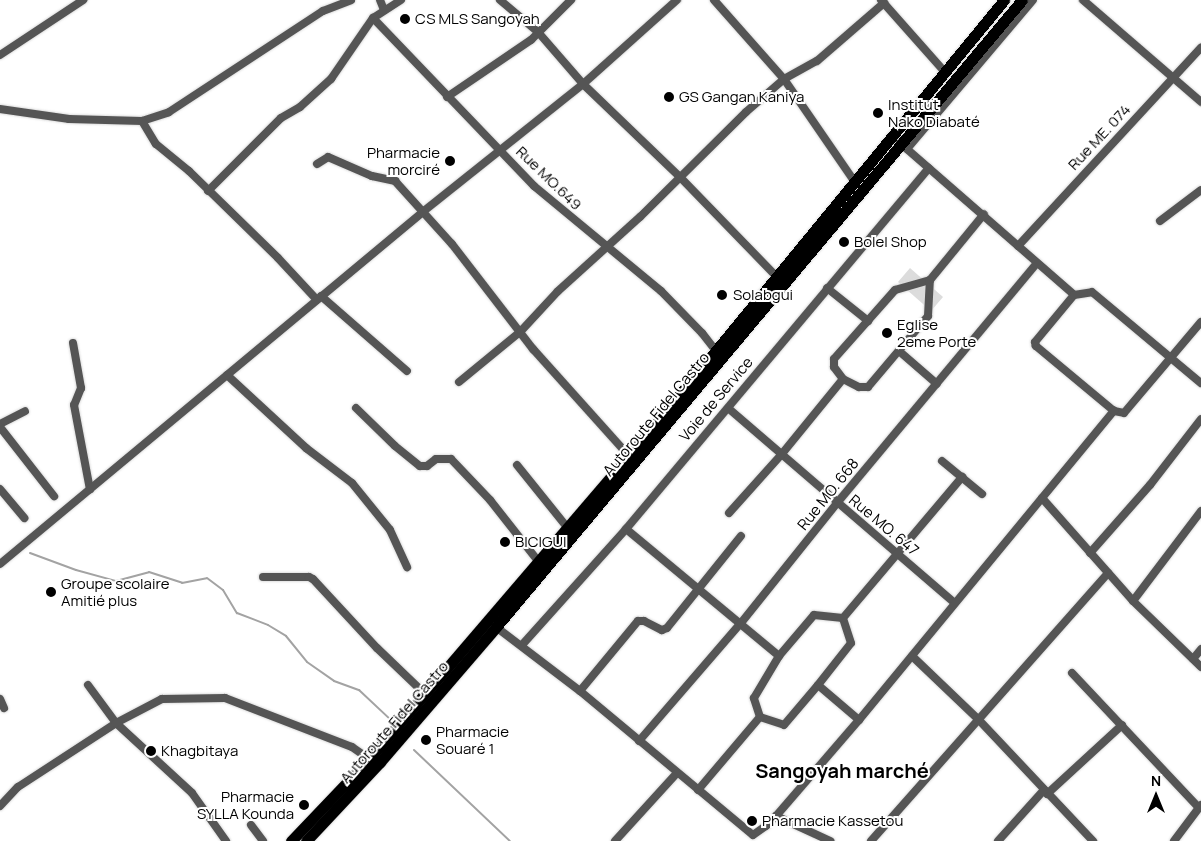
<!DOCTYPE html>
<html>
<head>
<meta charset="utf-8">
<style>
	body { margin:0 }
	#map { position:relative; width:1201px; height:841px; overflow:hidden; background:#fff; font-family:Manrope,sans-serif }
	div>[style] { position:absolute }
	.green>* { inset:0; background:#dcdcdc }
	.stream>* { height:2px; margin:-1px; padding:0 1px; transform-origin:1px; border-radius:1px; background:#a3a3a3 }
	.roads { filter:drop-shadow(0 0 1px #dbdbdb) drop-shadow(0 0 1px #dbdbdb) }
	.minor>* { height:8px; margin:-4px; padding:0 4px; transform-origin:4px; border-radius:4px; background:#555 }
	.highway>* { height:11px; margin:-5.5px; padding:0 5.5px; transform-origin:5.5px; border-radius:5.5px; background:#000 }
	.dots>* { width:14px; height:14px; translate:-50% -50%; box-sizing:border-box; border:2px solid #fff; border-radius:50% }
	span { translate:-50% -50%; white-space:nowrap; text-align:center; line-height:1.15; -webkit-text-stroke:4px #fff; paint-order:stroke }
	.poi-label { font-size:15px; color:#000 }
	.left { translate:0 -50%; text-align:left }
	.right { translate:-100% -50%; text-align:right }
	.street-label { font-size:15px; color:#000 }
	.district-label { font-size:20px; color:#000; font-weight:700 }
	.north { position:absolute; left:1131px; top:771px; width:50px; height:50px; -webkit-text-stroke:4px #fff; paint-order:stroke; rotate:0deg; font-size:14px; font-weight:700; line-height:20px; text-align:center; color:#000 }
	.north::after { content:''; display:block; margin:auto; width:18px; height:22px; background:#000; clip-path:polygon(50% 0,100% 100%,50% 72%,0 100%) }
</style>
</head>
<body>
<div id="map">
	<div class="green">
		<div style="clip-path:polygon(910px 268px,943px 297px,931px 311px,898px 282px)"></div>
	</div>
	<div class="stream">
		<div style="left:30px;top:553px;width:49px;rotate:20.3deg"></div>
		<div style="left:76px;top:570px;width:41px;rotate:15.4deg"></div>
		<div style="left:116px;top:581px;width:34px;rotate:-15deg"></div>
		<div style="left:149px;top:572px;width:35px;rotate:18deg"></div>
		<div style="left:182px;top:583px;width:25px;rotate:-11deg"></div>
		<div style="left:207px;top:578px;width:20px;rotate:37deg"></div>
		<div style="left:223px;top:590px;width:27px;rotate:59deg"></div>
		<div style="left:237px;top:613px;width:33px;rotate:21deg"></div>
		<div style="left:268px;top:625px;width:21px;rotate:31deg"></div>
		<div style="left:286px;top:636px;width:33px;rotate:51deg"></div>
		<div style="left:307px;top:662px;width:33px;rotate:35deg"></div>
		<div style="left:334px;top:681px;width:27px;rotate:20deg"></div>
		<div style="left:359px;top:690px;width:44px;rotate:43.2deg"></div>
		<div style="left:414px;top:750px;width:132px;rotate:43.5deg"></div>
	</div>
	<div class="roads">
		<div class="minor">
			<div style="left:380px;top:0;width:11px;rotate:68deg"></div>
			<div style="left:401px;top:0;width:33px;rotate:147deg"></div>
			<div style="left:373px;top:18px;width:233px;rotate:46.2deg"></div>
			<div style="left:534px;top:186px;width:165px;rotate:39.6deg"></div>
			<div style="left:661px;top:291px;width:59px;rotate:45.7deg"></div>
			<div style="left:702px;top:333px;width:23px;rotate:52deg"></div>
			<div style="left:500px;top:0;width:50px;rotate:40.1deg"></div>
			<div style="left:538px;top:32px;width:69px;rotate:49.1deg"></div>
			<div style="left:583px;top:84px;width:133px;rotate:43.8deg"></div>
			<div style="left:679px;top:176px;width:139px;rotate:45.9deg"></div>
			<div style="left:714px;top:0;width:106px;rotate:48.5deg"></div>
			<div style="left:784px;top:79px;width:124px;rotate:55.5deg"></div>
			<div style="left:881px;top:0;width:95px;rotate:48.4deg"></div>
			<div style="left:1083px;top:0;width:156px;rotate:40.8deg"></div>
			<div style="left:0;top:55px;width:100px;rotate:-33.5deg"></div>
			<div style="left:447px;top:97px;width:102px;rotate:-34.2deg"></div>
			<div style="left:531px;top:40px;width:57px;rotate:-45deg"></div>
			<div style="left:0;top:109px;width:70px;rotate:8.2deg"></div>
			<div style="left:69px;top:119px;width:73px;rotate:1.6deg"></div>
			<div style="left:142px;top:121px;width:28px;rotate:-18deg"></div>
			<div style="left:169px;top:112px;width:184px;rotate:-33.3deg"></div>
			<div style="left:323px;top:11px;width:30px;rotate:-21deg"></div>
			<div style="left:142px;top:121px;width:27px;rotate:59deg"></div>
			<div style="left:156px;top:144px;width:43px;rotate:39.3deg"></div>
			<div style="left:189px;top:171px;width:124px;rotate:44.3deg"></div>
			<div style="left:278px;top:258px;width:57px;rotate:47.1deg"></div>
			<div style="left:900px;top:143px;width:231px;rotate:41.1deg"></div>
			<div style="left:907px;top:149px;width:195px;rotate:-49.8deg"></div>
			<div style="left:317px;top:164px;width:13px;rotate:-32deg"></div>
			<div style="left:328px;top:157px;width:48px;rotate:23.4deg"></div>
			<div style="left:372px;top:176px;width:24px;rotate:12deg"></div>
			<div style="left:395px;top:181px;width:85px;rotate:47.9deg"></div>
			<div style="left:452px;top:244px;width:133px;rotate:52.4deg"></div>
			<div style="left:533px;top:349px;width:142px;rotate:48.1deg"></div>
			<div style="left:208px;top:191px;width:103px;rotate:-45deg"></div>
			<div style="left:281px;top:118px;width:22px;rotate:-30deg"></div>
			<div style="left:300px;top:107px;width:42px;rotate:-42.1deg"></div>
			<div style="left:331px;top:79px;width:74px;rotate:-55.5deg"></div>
			<div style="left:1160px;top:221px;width:51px;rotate:-37.1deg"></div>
			<div style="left:1018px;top:246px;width:270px;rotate:-47.3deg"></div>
			<div style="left:930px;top:280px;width:36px;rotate:164deg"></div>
			<div style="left:895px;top:290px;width:92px;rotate:131.5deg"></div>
			<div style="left:834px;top:359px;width:8px;rotate:90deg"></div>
			<div style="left:834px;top:367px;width:15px;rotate:53deg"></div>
			<div style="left:843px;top:379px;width:18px;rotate:27deg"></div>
			<div style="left:859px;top:387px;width:9px"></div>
			<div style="left:868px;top:387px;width:93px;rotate:-49.8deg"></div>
			<div style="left:928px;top:316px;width:36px;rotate:-87deg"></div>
			<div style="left:930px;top:280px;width:85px;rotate:-50.7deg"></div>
			<div style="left:827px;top:288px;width:53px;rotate:38.8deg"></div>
			<div style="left:321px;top:296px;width:114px;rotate:41.1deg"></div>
			<div style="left:73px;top:343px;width:46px;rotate:79.9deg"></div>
			<div style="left:81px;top:388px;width:18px;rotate:112deg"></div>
			<div style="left:74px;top:405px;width:86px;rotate:79.3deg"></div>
			<div style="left:899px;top:351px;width:50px;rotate:41deg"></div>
			<div style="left:227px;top:375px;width:108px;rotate:42.7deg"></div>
			<div style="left:306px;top:448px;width:58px;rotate:37.3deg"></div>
			<div style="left:352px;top:483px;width:60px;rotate:51deg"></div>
			<div style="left:390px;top:530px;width:41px;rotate:65.3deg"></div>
			<div style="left:459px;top:382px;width:80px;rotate:-39.4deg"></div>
			<div style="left:521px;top:331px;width:54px;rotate:-47.2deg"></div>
			<div style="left:558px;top:291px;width:110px;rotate:-42.1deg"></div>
			<div style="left:640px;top:217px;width:149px;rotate:-44.7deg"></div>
			<div style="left:746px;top:112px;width:50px;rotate:-41deg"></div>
			<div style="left:784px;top:79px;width:38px;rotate:-29deg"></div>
			<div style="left:817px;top:61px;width:89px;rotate:-40.9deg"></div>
			<div style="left:356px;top:408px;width:54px;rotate:44.3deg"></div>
			<div style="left:395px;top:446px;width:32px;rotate:39deg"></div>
			<div style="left:420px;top:466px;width:7px"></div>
			<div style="left:427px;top:466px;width:11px;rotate:-38deg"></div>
			<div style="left:436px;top:459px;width:15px"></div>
			<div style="left:451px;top:459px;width:57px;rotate:46.4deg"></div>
			<div style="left:490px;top:500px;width:78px;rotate:51.8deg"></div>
			<div style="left:728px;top:408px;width:299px;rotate:40.7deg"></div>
			<div style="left:1114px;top:411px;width:10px;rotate:11deg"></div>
			<div style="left:1124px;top:413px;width:119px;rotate:-49.8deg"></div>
			<div style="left:0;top:424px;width:28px;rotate:-27deg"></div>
			<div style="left:0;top:427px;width:88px;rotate:52deg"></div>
			<div style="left:942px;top:461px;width:52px;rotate:39.5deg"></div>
			<div style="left:517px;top:465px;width:78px;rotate:51.2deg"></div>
			<div style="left:0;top:489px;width:38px;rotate:50deg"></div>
			<div style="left:1042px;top:498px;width:137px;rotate:48.5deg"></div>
			<div style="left:1133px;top:601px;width:95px;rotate:44.1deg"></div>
			<div style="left:729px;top:513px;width:78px;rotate:-48.1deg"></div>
			<div style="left:781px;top:455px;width:98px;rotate:-50.8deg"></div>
			<div style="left:626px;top:529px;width:199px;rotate:39.7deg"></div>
			<div style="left:1090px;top:553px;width:91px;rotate:-48.6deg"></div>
			<div style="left:1150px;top:485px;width:83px;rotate:-52.3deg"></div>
			<div style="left:0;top:564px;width:552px;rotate:-39.78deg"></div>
			<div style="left:424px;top:211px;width:203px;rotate:-38.6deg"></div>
			<div style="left:583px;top:84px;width:126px;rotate:-41.8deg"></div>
			<div style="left:263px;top:577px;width:46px"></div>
			<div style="left:309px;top:577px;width:4px;rotate:27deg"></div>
			<div style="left:313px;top:579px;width:94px;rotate:47.2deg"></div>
			<div style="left:377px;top:648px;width:66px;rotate:43.8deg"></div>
			<div style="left:1133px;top:601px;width:113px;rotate:-52.9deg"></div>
			<div style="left:496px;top:627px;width:106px;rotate:37.3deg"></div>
			<div style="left:580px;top:691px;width:225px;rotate:39.8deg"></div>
			<div style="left:753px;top:835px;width:16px;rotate:-35deg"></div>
			<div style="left:766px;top:826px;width:14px;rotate:-45deg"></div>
			<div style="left:776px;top:816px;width:60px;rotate:24.8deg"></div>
			<div style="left:522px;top:645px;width:156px;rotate:-48.1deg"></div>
			<div style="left:626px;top:529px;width:471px;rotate:-50deg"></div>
			<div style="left:912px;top:656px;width:91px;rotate:43.7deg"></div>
			<div style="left:978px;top:719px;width:168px;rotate:46.7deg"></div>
			<div style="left:1193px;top:659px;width:13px;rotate:-51deg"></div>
			<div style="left:1072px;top:673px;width:185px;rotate:46.7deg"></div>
			<div style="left:88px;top:685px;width:47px;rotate:53.6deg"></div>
			<div style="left:116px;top:723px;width:103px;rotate:42.6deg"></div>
			<div style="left:192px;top:793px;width:59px;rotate:54.7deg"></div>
			<div style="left:818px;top:685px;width:54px;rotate:40.5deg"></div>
			<div style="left:580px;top:691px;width:91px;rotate:-50.4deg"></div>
			<div style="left:638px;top:621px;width:6px"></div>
			<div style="left:644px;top:621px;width:20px;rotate:27deg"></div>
			<div style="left:662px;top:630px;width:5px;rotate:-22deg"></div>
			<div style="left:667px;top:628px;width:118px;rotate:-51.2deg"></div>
			<div style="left:0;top:699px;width:10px;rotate:66deg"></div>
			<div style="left:760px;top:717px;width:25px;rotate:18deg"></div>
			<div style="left:784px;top:725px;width:52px;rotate:-49.6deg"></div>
			<div style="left:818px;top:685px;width:53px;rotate:-51.8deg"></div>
			<div style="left:851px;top:643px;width:26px;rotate:-108deg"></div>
			<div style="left:843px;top:618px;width:185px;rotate:-49.8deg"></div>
			<div style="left:639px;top:741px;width:156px;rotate:-49.2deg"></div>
			<div style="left:741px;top:623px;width:154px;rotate:-51.3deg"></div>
			<div style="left:837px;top:503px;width:312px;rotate:-50.2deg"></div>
			<div style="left:698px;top:790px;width:96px;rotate:-49.7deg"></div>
			<div style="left:760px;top:717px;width:20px;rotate:-108deg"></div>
			<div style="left:754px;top:698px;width:49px;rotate:-59.2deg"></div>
			<div style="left:779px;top:656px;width:54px;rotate:-49.5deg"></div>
			<div style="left:814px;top:615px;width:29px;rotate:6deg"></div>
			<div style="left:1047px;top:794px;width:102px;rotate:-42.6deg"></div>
			<div style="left:0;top:806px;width:26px;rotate:-47deg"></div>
			<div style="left:18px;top:787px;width:117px;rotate:-33.1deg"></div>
			<div style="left:116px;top:723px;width:52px;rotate:-27.6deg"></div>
			<div style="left:162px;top:699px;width:63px;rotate:-0.9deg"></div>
			<div style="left:225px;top:698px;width:136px;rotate:21.1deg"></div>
			<div style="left:352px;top:747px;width:21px;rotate:35deg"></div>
			<div style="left:776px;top:816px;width:127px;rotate:-49.2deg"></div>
			<div style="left:859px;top:720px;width:401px;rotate:-50.5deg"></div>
			<div style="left:1114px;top:411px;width:102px;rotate:-140.2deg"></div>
			<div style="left:1036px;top:346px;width:4px;rotate:-104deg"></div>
			<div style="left:1035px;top:342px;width:61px;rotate:-50.3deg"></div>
			<div style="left:1074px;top:295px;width:18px;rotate:-9deg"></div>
			<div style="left:1092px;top:292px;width:142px;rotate:39.9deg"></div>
			<div style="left:251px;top:825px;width:20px;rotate:53deg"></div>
			<div style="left:615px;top:841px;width:91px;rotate:-47.7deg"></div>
			<div style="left:871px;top:841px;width:358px;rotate:-48.5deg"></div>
			<div style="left:998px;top:841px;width:69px;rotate:-48deg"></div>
			<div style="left:1174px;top:841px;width:45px;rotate:-53.1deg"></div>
		</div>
		<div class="highway">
			<div style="left:291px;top:841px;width:113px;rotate:-46.4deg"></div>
			<div style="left:369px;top:759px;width:430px;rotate:-49.4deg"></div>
			<div style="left:649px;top:432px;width:559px;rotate:-50.59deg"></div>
			<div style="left:306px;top:841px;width:108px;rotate:-46.9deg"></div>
			<div style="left:380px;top:762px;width:178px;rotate:-49.3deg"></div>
			<div style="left:496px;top:627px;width:818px;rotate:-50.01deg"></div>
		</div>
	</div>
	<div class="dots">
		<div style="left:405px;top:19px;background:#000"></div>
		<div style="left:669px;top:97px;background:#000"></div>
		<div style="left:878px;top:113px;background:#000"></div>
		<div style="left:450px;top:161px;background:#000"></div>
		<div style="left:844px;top:242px;background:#000"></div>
		<div style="left:722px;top:295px;background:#000"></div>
		<div style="left:887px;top:333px;background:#000"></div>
		<div style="left:505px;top:542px;background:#000"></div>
		<div style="left:51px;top:592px;background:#000"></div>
		<div style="left:426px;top:740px;background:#000"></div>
		<div style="left:151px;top:751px;background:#000"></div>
		<div style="left:304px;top:805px;background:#000"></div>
		<div style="left:752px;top:821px;background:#000"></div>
	</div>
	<div class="poi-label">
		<span class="left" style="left:415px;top:19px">CS MLS Sangoyah</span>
		<span class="left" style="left:679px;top:97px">GS Gangan Kaniya</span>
		<span class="left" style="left:888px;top:113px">Institut<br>Nako Diabaté</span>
		<span class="right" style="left:440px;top:161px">Pharmacie<br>morciré</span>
		<span class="left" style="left:854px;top:242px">Bolel Shop</span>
		<span class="left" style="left:733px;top:295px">Solabgui</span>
		<span class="left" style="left:897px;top:333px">Eglise<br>2eme Porte</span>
		<span class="left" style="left:515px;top:542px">BICIGUI</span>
		<span class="left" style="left:61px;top:592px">Groupe scolaire<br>Amitié plus</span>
		<span class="left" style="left:436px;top:740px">Pharmacie<br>Souaré 1</span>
		<span class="left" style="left:161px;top:751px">Khagbitaya</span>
		<span class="right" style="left:294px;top:805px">Pharmacie<br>SYLLA Kounda</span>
		<span class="left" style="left:762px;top:821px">Pharmacie Kassetou</span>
	</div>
	<div class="street-label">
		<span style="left:1099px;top:137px;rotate:-47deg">Rue ME. 074</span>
		<span style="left:549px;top:178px;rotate:44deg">Rue MO.649</span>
		<span style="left:716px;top:399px;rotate:-50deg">Voie de Service</span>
		<span style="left:656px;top:414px;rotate:-50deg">Autoroute Fidel Castro</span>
		<span style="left:828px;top:494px;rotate:-51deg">Rue MO. 668</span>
		<span style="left:884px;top:525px;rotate:40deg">Rue MO. 647</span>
		<span style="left:394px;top:722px;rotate:-49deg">Autoroute Fidel Castro</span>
	</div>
	<div class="district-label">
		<span style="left:842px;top:770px">Sangoyah marché</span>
	</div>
	<div class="north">N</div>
</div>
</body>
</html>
